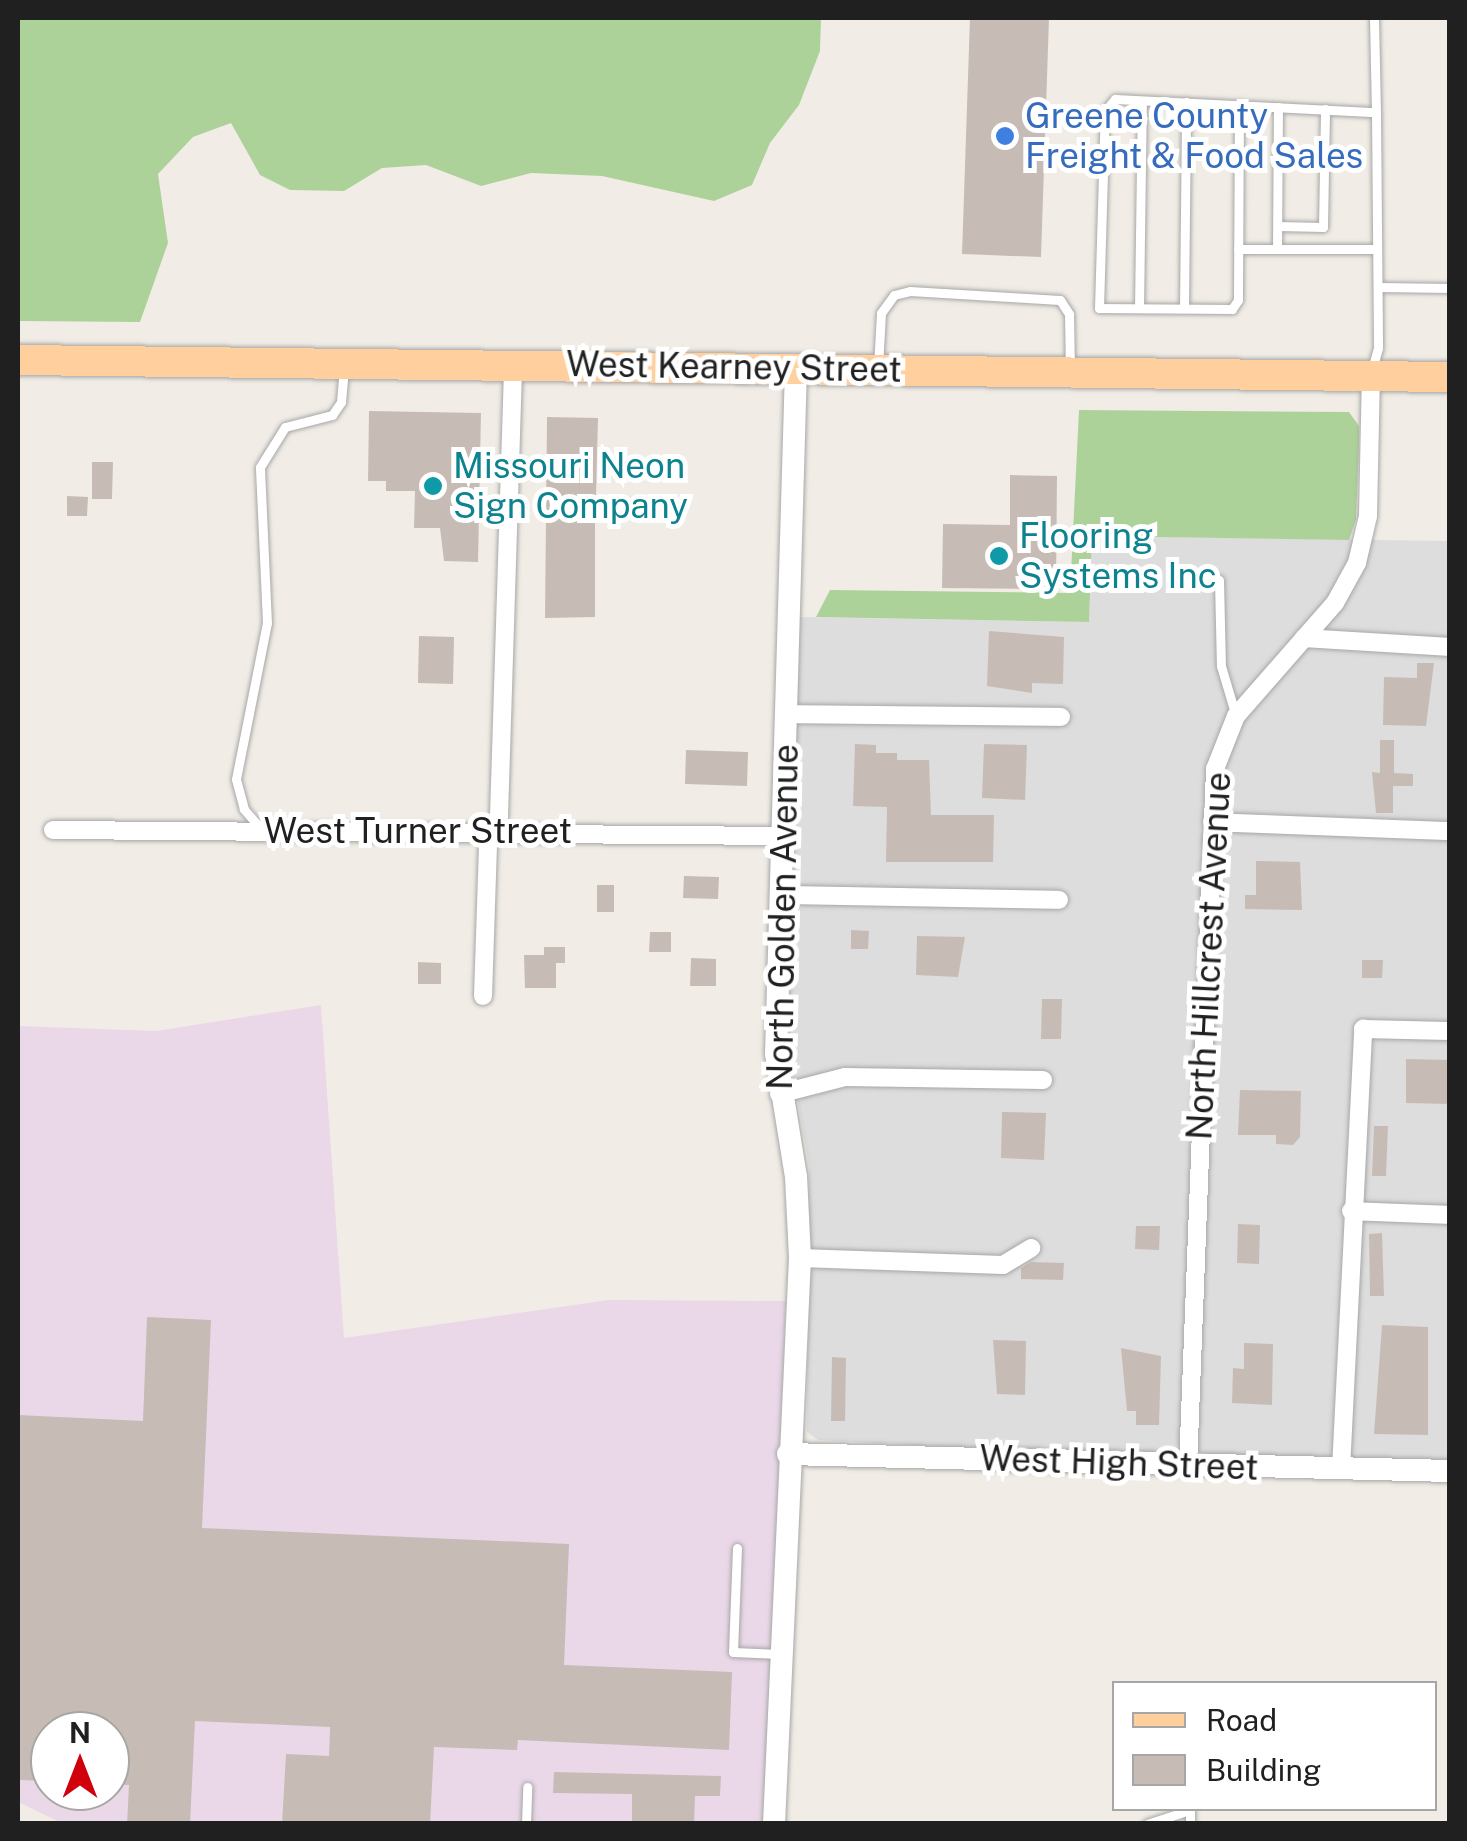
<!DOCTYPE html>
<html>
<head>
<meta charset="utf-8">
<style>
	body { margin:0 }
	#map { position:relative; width:1467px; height:1841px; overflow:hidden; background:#f1ede6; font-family:"Public Sans",sans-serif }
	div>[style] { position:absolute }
	.residential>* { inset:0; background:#dedddd }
	.industrial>* { inset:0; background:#ead8e8 }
	.forest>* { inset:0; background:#add299 }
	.building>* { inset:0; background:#c6bcb5 }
	.roads { filter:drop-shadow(0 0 2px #a7a7a7) drop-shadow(0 0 2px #a7a7a7) }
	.service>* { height:9px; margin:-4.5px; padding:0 4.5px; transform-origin:4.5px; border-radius:4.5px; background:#fff }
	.minor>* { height:18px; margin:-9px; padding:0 9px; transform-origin:9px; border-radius:9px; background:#fff }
	.tertiary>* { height:22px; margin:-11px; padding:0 11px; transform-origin:11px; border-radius:11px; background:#fff }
	.primary>* { height:30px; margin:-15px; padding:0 15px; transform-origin:15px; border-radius:15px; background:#ffcf9d }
	.dots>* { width:28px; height:28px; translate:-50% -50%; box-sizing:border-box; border:5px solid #fff; border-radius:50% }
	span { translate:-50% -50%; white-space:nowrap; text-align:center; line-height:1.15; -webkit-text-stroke:10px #fff; paint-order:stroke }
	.shop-label { font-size:35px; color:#366cbe }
	.left { translate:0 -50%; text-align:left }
	.street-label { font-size:35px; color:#202020 }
	.culture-label { font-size:35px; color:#0d838f }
	.frame { position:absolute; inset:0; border:20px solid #202020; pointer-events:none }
	.legend { position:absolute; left:1112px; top:1681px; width:325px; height:130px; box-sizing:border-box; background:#fff; border:2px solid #a6a6a6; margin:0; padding:12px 18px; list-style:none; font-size:30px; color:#202020 }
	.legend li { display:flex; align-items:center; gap:20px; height:50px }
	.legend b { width:50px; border:2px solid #a6a6a6 }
	.north { position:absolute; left:30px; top:1711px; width:100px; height:100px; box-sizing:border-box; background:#fff; border:2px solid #a6a6a6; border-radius:50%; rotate:0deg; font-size:28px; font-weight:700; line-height:40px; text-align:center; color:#202020 }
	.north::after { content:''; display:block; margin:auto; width:35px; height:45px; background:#d0000d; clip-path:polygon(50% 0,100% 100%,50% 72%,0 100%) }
</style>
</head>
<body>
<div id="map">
	<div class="residential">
		<div style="clip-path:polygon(1092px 536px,1449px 541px,1449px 1461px,1055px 1453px,818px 1440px,807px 1432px,809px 1165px,788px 1043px,799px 617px,1089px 622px)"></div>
	</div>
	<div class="industrial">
		<div style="clip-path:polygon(evenodd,321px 1005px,344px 1338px,609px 1300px,786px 1301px,765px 1823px,64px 1824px,18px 1802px,18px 1026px,156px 1031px,321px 1005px,50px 1731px,110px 1731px,110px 1791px,50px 1791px,50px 1731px)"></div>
	</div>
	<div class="forest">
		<div style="clip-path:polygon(18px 18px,821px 18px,820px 51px,799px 105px,770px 143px,752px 185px,714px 201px,602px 176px,531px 173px,481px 186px,426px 165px,382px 168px,344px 191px,290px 190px,260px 175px,231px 123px,193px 137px,158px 174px,168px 243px,140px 322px,18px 321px)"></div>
		<div style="clip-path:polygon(1079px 410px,1349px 412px,1359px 426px,1359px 445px,1356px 519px,1349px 540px,1092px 536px,1089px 622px,816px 617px,830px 590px,1070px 593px)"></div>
	</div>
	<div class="building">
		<div style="clip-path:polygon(970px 18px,1049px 18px,1041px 257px,962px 254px)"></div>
		<div style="clip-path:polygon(369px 411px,481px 413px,478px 562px,444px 561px,440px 528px,414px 528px,415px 491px,386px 491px,386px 481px,368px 481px)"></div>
		<div style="clip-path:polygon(547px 417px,598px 418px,596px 496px,637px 497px,637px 512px,595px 511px,595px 617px,545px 618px)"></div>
		<div style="clip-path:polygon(92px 462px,113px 462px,112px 499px,92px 499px)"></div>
		<div style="clip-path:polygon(1010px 475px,1057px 476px,1056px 589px,942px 588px,943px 524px,1010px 525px)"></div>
		<div style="clip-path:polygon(67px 496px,88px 497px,87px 516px,67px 516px)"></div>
		<div style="clip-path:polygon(989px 631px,1064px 637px,1063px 684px,1032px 683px,1032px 693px,987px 686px)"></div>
		<div style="clip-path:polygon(419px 636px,454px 637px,453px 684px,418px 683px)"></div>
		<div style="clip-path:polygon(1417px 663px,1434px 663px,1426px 726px,1383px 725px,1384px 677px,1417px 678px)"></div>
		<div style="clip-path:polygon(1380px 740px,1394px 740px,1394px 773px,1413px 774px,1413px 786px,1393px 786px,1393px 813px,1376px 813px,1372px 772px,1380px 773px)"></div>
		<div style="clip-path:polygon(855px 744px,876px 745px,876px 753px,897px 753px,897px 760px,929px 760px,931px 815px,994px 815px,993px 862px,886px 862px,887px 807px,853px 806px)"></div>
		<div style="clip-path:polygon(984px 744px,1027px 745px,1025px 800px,982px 798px)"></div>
		<div style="clip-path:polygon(686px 750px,748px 752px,747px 786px,685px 784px)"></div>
		<div style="clip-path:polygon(1256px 861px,1300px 862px,1302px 910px,1245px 909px,1245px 895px,1256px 895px)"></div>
		<div style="clip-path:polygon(684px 876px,719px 877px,718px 899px,683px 898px)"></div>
		<div style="clip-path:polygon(597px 885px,614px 885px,614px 912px,597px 912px)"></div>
		<div style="clip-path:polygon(851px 930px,869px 931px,868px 949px,851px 949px)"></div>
		<div style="clip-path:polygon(650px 932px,671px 932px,671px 952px,649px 952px)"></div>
		<div style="clip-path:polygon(917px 936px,965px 937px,958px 977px,916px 975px)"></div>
		<div style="clip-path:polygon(544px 947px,565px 947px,565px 963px,556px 963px,556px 988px,525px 988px,524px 955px,544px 955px)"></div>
		<div style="clip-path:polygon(691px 958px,716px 959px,716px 986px,690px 986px)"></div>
		<div style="clip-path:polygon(1362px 960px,1383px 960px,1382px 978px,1362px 978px)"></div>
		<div style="clip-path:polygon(418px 962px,441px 963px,441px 984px,418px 984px)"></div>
		<div style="clip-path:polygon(1042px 999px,1062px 999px,1061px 1039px,1041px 1039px)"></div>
		<div style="clip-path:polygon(1406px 1059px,1450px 1060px,1450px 1104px,1406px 1103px)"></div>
		<div style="clip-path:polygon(1240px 1090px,1301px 1091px,1300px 1137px,1293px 1145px,1276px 1144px,1276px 1135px,1238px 1135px)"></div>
		<div style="clip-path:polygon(1002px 1112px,1046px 1113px,1044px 1160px,1001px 1158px)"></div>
		<div style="clip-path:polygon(1374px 1126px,1388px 1126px,1386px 1176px,1372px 1176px)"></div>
		<div style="clip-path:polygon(1238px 1224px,1260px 1225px,1259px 1264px,1237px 1263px)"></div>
		<div style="clip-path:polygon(1136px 1226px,1160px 1226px,1159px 1250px,1135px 1249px)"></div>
		<div style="clip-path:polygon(1382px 1233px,1384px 1296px,1370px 1296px,1369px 1234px)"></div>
		<div style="clip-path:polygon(1031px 1262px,1064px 1263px,1063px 1280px,1021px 1279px,1021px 1268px)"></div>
		<div style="clip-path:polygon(147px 1317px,211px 1320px,202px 1528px,569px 1544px,564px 1665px,732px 1672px,729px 1750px,518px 1740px,517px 1750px,434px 1747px,430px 1824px,282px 1824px,286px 1754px,329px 1756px,330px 1727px,195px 1721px,190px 1824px,127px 1824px,129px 1785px,110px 1784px,110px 1731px,50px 1731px,50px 1781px,18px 1780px,18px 1415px,143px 1421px)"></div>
		<div style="clip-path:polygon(1382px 1325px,1428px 1327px,1428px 1435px,1374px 1434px)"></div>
		<div style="clip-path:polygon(993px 1340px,1026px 1341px,1025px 1395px,997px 1394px)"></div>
		<div style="clip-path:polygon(1244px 1343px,1273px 1344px,1272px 1405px,1232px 1403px,1233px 1368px,1244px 1369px)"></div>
		<div style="clip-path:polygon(1121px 1348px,1161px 1356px,1159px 1425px,1136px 1425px,1136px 1411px,1127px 1411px)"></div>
		<div style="clip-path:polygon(832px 1357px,846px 1358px,845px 1421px,831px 1421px)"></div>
		<div style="clip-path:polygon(554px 1772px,721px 1776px,720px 1796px,695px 1796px,694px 1824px,632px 1824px,632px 1794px,553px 1793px)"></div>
	</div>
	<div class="roads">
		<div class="service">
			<div style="left:1374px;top:18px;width:94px;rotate:88.8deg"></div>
			<div style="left:1239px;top:105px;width:195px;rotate:90.3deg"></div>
			<div style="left:1238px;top:300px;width:11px;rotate:124deg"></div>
			<div style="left:1232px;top:309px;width:133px;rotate:-179.6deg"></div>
			<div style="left:1099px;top:308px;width:197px;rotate:-88.3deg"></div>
			<div style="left:1105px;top:111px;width:16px;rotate:-50deg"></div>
			<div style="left:1115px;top:99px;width:261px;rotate:2.9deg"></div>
			<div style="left:1376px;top:112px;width:236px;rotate:89.5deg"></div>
			<div style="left:1378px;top:348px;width:26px;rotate:106deg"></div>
			<div style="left:1278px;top:226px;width:45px;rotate:1.3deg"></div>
			<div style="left:1323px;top:227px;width:118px;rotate:-89deg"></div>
			<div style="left:1238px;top:249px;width:136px"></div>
			<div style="left:1277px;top:249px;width:142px;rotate:-89.6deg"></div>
			<div style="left:1379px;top:287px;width:71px;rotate:0.8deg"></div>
			<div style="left:1139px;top:308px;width:207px;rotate:-89.2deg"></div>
			<div style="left:1184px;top:308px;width:206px;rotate:-89.4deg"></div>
			<div style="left:878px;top:367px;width:54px;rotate:-86.8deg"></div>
			<div style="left:881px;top:313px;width:22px;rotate:-54deg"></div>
			<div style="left:894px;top:295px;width:16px;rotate:-14deg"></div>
			<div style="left:910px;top:291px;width:150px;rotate:3.4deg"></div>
			<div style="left:1060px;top:300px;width:17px;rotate:57deg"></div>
			<div style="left:1069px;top:314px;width:55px;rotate:89deg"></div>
			<div style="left:1219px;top:580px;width:86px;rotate:88.7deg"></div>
			<div style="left:1221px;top:666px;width:49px;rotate:73.4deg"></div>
			<div style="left:262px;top:830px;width:28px;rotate:-131deg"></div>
			<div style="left:244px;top:809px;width:31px;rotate:-105deg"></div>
			<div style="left:236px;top:779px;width:159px;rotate:-78.8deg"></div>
			<div style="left:267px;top:623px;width:156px;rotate:-92.6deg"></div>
			<div style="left:260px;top:467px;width:47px;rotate:-58deg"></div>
			<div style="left:285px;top:427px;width:49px;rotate:-14.3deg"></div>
			<div style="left:332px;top:415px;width:16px;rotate:-55deg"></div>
			<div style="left:341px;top:402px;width:34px;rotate:-85deg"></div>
			<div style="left:737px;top:1548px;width:104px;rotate:92.2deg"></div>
			<div style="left:733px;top:1652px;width:47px;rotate:2.4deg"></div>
			<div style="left:526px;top:1824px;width:37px;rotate:-88deg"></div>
			<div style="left:1147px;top:1824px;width:45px;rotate:-18deg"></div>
			<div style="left:1190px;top:1810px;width:14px;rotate:90deg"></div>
		</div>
		<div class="minor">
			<div style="left:1304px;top:638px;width:146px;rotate:3.5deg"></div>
			<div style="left:786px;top:714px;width:275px;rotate:0.6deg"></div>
			<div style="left:1212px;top:822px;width:238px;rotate:2.2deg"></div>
			<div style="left:53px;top:830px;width:731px;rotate:0.47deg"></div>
			<div style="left:782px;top:895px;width:277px;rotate:1deg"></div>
			<div style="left:483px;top:996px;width:151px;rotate:-88.1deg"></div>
			<div style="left:488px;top:845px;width:31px;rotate:-69deg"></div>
			<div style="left:499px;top:816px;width:451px;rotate:-88.2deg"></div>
			<div style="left:779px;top:1094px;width:68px;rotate:-14.4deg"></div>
			<div style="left:845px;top:1077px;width:198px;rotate:0.9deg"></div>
			<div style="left:1351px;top:1211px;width:99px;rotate:2.3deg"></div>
			<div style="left:800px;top:1258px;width:203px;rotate:2deg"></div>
			<div style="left:1003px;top:1265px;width:33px;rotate:-31deg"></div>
			<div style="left:1188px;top:1466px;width:698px;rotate:-87.78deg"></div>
			<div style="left:1215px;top:769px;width:57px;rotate:-68.4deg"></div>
			<div style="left:1236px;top:716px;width:150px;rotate:-48.8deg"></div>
			<div style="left:1335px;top:603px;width:46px;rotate:-61.2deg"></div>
			<div style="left:1357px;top:563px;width:48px;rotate:-76.8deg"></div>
			<div style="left:1368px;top:516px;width:141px;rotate:-88.8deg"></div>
			<div style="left:1341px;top:1469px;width:441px;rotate:-87.1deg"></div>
			<div style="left:1363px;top:1029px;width:87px;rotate:1.3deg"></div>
		</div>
		<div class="tertiary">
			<div style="left:788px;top:1454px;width:662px;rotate:1.47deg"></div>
			<div style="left:774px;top:1824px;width:567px;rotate:-87.37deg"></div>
			<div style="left:800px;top:1258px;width:81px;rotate:-92.8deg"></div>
			<div style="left:796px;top:1177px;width:125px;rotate:-99.2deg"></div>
			<div style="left:776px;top:1054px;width:686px;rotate:-88.33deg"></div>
		</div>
		<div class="primary">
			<div style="left:18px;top:360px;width:1432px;rotate:0.68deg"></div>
		</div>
	</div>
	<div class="dots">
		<div style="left:1005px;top:136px;background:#3f7fe0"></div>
		<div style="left:433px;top:486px;background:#0f9aa8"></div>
		<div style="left:999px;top:556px;background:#0f9aa8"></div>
	</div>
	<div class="shop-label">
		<span class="left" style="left:1025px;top:136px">Greene County<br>Freight &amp; Food Sales</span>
	</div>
	<div class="street-label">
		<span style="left:734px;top:367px;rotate:1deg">West Kearney Street</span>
		<span style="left:418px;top:831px">West Turner Street</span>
		<span style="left:783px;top:917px;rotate:-89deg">North Golden Avenue</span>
		<span style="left:1209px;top:956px;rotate:-87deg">North Hillcrest Avenue</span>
		<span style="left:1119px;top:1463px;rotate:2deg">West High Street</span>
	</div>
	<div class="culture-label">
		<span class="left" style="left:453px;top:486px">Missouri Neon<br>Sign Company</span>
		<span class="left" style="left:1019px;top:556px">Flooring<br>Systems Inc</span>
	</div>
	<div class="frame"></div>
	<ul class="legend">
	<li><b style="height:12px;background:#ffcf9d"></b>Road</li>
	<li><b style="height:28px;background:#c6bcb5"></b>Building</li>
	</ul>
	<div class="north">N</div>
</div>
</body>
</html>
